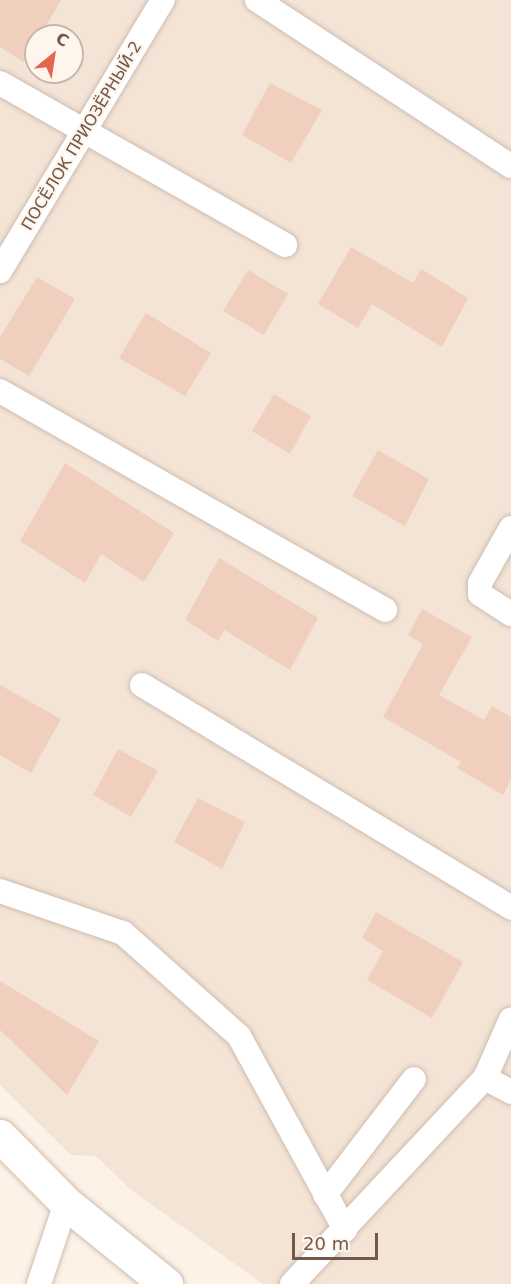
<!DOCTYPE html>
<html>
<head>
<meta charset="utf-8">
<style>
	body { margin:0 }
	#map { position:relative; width:511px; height:1284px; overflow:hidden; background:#fcf2e6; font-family:"DejaVu Sans",sans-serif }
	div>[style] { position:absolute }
	.residential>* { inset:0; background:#f3e4d5 }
	.building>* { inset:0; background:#f0cfbf }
	.roads { filter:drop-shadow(0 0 2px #cfbcb0) drop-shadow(0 0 2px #cfbcb0) }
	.street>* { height:24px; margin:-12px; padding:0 12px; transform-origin:12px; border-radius:12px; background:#fff }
	.secondary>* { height:33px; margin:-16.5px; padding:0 16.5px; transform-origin:16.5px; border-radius:16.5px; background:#fff }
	span { translate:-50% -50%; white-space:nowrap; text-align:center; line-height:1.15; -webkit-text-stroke:4.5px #fef6ed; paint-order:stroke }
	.street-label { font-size:16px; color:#74584c }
	.north { position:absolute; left:24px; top:24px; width:60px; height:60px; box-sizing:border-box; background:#fef6ed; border:2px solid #c7b7ad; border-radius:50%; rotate:30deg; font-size:16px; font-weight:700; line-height:24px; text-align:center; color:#74584c }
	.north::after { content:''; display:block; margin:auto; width:21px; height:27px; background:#e2674f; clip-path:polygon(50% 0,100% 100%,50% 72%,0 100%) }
	.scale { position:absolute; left:292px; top:1233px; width:86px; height:27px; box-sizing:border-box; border:3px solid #74584c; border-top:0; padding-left:8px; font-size:18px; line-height:21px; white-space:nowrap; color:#74584c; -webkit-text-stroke:4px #fef6ed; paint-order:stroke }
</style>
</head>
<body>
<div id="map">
	<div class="residential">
		<div style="clip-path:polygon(evenodd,0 0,511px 0,511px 1284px,263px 1284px,131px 1190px,96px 1156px,71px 1155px,0 1085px,0 0,36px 36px,72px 36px,72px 72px,36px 72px,36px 36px)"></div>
	</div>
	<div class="building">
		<div style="clip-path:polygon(0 0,61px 0,40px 36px,36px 36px,24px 62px,0 47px)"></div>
		<div style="clip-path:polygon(270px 83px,322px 110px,291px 163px,242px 135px)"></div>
		<div style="clip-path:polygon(351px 247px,413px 283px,421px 269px,468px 298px,442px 347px,372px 304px,358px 328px,318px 304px)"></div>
		<div style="clip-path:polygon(248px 270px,288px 294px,264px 335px,223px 311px)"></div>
		<div style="clip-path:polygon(37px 277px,75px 299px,29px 376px,0 359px,0 337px)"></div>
		<div style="clip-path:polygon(146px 313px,211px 353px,185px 396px,119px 358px)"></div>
		<div style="clip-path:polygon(274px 394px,311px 416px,290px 454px,252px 431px)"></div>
		<div style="clip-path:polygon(378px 450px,429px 479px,405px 526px,352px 496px)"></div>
		<div style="clip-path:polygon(65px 463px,174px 533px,144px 582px,101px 554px,85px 583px,20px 541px)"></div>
		<div style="clip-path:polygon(219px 558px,318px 618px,290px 670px,224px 630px,218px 641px,185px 620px)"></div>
		<div style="clip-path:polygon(422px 609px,472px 637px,439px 695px,484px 720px,492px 706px,511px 717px,511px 779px,503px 795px,457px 768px,461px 762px,383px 717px,423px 644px,408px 635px)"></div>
		<div style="clip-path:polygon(0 685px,61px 719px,31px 773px,0 755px)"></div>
		<div style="clip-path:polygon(118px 749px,158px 771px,131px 817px,93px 795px)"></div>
		<div style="clip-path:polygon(198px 798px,245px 822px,222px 869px,174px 842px)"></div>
		<div style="clip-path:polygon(376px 912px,463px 962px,432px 1018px,367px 980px,383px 951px,362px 938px)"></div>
		<div style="clip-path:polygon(0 981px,99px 1041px,67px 1095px,0 1030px)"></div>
	</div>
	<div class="roads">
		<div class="street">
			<div style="left:257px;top:0;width:303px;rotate:33.2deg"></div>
			<div style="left:0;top:83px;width:328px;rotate:29.6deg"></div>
			<div style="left:0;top:271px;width:316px;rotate:-59deg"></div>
			<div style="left:0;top:391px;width:443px;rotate:29.6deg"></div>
			<div style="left:511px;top:528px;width:63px;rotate:119.4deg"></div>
			<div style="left:480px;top:583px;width:11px;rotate:90deg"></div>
			<div style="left:480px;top:594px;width:37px;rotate:33deg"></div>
			<div style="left:142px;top:685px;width:431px;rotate:31.1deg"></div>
			<div style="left:0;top:891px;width:130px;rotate:18.9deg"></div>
			<div style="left:123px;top:933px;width:155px;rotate:41.6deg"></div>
			<div style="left:239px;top:1036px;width:221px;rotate:61.3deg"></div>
			<div style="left:485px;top:1078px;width:30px;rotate:28deg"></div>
			<div style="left:325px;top:1195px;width:146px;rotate:-52.5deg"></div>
			<div style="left:39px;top:1284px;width:85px;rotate:-71.6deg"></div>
			<div style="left:292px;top:1284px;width:282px;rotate:-46.9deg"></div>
			<div style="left:485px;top:1078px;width:64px;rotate:-66.2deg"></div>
		</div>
		<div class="secondary">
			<div style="left:0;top:1136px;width:94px;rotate:45.4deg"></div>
			<div style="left:66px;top:1203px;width:129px;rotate:39deg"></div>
		</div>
	</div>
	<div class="street-label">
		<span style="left:82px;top:136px;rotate:-59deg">ПОСЁЛОК ПРИОЗЁРНЫЙ-2</span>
	</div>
	<div class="north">С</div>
	<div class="scale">20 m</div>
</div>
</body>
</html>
